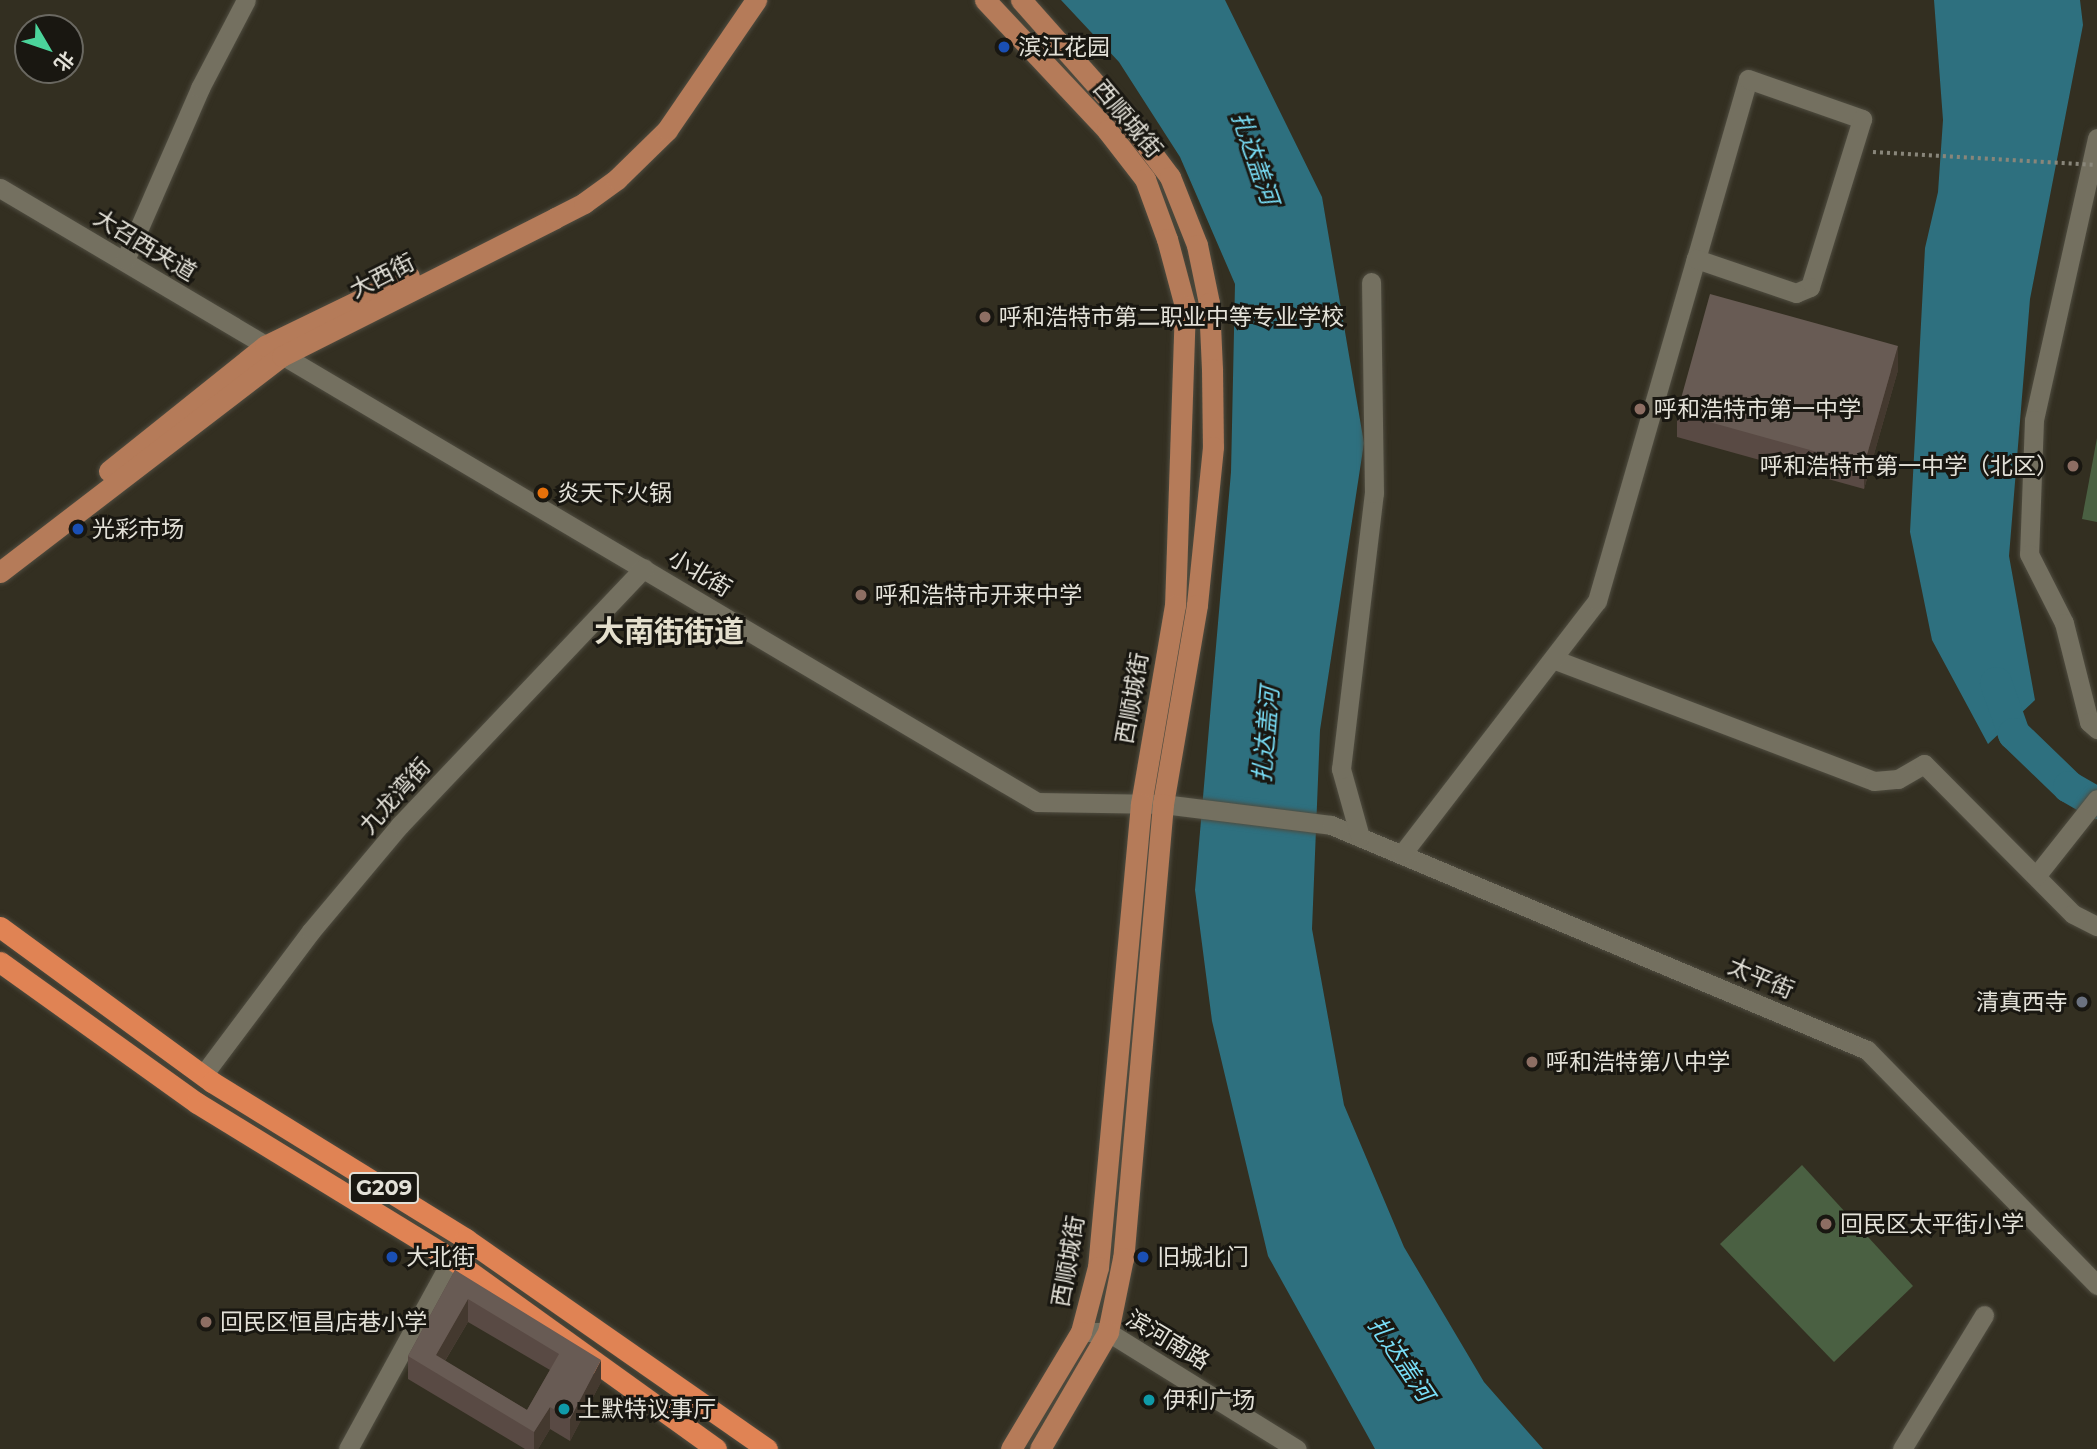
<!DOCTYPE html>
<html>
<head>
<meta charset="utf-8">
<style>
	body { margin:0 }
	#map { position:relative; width:2097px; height:1449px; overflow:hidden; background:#332f21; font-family:Montserrat,"Noto Sans SC",sans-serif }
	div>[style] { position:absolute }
	.green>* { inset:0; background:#4a6042 }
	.water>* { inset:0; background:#2e707f }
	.river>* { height:32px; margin:-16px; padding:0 16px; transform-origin:16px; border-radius:16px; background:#2e707f }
	.roads { filter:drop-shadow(0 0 2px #4f4c40) drop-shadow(0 0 2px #4f4c40) }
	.minor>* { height:19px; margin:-9.5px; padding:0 9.5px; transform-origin:9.5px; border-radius:9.5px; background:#747060 }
	.major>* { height:21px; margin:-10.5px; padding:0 10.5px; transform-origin:10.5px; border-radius:10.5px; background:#b57b59 }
	.highway>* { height:21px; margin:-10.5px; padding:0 10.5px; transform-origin:10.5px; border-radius:10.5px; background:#e08354 }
	.path-bridge>* { height:3.5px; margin-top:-1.75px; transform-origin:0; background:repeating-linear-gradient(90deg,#89867a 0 3.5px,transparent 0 7px) }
	.wall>* { inset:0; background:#594a44 }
	.shaded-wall>* { inset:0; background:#44392f }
	.building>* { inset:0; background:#685b54 }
	.dots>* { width:19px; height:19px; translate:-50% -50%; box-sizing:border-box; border:4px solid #191711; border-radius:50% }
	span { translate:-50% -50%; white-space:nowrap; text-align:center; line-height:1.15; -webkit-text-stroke:6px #191711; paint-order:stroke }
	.shield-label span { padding:2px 5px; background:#191711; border:2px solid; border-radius:5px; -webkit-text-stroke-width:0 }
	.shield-label { font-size:21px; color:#e3e1d8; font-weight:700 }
	.poi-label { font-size:23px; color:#e3e1d8 }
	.left { translate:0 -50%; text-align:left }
	.right { translate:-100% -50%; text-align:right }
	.street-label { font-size:23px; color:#e3e1d8 }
	.water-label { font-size:24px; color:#79def7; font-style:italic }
	.district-label { font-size:30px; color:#e4dfcd; font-weight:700 }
	.north { position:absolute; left:14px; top:14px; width:70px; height:70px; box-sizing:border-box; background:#191711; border:2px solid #6a6861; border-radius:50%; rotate:129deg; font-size:19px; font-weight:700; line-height:28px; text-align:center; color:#e3e1d8 }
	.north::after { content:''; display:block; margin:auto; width:24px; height:32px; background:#4bd49b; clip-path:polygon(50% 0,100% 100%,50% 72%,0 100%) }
</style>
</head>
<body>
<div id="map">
	<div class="green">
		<div style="clip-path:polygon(2097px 438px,2097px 522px,2082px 519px)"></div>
		<div style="clip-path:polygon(1802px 1165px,1913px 1286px,1834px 1362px,1720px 1244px)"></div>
	</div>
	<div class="water">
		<div style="clip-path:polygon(1061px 0,1225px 0,1322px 197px,1364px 443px,1320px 730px,1312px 929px,1344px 1105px,1404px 1247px,1484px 1382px,1543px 1449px,1375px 1449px,1268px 1256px,1212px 1021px,1195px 890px,1231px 472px,1235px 284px,1180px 157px,1119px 62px)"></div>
		<div style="clip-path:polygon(1934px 0,2080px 0,2083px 25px,2030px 299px,2009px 556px,2035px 700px,1988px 744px,1932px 640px,1910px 532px,1925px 248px,1938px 192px,1943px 120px)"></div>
	</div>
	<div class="river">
		<div style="left:1996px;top:683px;width:54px;rotate:70.6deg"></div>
		<div style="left:2014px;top:734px;width:76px;rotate:43.9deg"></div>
		<div style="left:2069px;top:787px;width:32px;rotate:30deg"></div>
	</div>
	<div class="roads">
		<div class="minor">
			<div style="left:2097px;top:138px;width:289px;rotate:102.6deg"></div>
			<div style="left:2034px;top:420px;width:134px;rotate:92.1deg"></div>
			<div style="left:2029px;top:554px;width:77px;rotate:63.1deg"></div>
			<div style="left:2064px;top:623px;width:102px;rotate:75.8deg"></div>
			<div style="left:2089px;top:722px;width:11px;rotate:41deg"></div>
			<div style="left:0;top:188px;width:1205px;rotate:30.63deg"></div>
			<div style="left:1037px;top:802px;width:126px;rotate:0.9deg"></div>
			<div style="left:1163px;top:804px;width:169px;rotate:7.1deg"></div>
			<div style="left:1331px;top:825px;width:581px;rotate:22.77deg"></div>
			<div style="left:1867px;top:1050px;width:329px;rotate:45.6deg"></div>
			<div style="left:125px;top:260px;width:188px;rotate:-66.4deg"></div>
			<div style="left:200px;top:88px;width:99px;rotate:-62.4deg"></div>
			<div style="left:1553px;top:659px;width:343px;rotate:20.8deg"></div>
			<div style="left:1874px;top:781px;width:24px;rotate:-5deg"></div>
			<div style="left:1898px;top:779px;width:30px;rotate:-30deg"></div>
			<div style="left:1924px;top:764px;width:211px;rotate:45.2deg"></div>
			<div style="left:2073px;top:914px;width:27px;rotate:27deg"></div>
			<div style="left:1360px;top:837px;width:71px;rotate:-105.6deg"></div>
			<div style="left:1341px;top:769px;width:278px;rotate:-83.2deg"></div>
			<div style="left:1374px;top:493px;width:211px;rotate:-90.8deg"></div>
			<div style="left:1402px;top:854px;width:319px;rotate:-52.4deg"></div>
			<div style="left:1597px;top:601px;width:356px;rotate:-73.9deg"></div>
			<div style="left:1696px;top:259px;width:187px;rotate:-73.9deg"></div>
			<div style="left:1748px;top:79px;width:121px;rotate:19.3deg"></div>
			<div style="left:1862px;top:119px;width:176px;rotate:107.2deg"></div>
			<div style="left:1810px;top:287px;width:15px;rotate:157deg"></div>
			<div style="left:1796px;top:293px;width:106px;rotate:-161.2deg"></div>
			<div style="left:2036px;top:876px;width:98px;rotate:-51.6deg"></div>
			<div style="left:203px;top:1075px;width:180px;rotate:-53.1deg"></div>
			<div style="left:311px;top:931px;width:138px;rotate:-50deg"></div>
			<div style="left:400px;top:825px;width:354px;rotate:-46.5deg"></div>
			<div style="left:1081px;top:1332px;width:27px"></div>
			<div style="left:1108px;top:1332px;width:222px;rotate:31.8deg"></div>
			<div style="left:348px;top:1449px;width:217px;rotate:-61.3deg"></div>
			<div style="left:1902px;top:1449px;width:157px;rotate:-58.5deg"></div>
		</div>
		<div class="major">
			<div style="left:985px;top:0;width:178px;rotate:46.8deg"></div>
			<div style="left:1107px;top:130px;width:62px;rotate:52.2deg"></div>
			<div style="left:1145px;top:179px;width:64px;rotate:69.9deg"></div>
			<div style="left:1167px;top:239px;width:69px;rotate:75deg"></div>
			<div style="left:1185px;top:306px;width:299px;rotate:91.9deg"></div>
			<div style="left:1175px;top:605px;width:202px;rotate:99.7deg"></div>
			<div style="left:1141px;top:804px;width:465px;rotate:95.3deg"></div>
			<div style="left:1098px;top:1267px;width:67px;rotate:104.7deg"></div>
			<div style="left:1081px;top:1332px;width:136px;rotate:120.9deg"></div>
			<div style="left:1021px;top:0;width:157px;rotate:48.4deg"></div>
			<div style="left:1125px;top:117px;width:75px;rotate:53.1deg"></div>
			<div style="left:1170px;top:177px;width:73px;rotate:68.3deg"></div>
			<div style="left:1197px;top:245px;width:59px;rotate:78.3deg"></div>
			<div style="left:1209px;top:303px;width:66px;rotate:87.4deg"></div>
			<div style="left:1212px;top:369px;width:78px;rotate:89.3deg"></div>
			<div style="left:1213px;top:447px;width:159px;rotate:95.8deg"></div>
			<div style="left:1197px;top:605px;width:202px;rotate:99.7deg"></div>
			<div style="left:1163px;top:804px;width:456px;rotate:95deg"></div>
			<div style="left:1123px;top:1258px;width:76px;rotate:101.5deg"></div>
			<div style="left:1108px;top:1332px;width:135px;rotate:120.2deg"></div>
			<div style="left:109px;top:471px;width:200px;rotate:-38.7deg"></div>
			<div style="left:265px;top:346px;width:160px;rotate:-25.9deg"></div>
			<div style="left:0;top:572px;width:355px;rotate:-37.5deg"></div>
			<div style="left:282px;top:356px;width:306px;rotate:-26.8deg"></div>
			<div style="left:555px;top:218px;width:33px;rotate:-27deg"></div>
			<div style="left:584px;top:203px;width:41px;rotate:-36deg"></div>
			<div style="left:617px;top:179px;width:70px;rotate:-44.4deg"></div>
			<div style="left:667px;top:130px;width:158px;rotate:-55.6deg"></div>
		</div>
		<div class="highway">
			<div style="left:0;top:927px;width:263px;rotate:36.2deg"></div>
			<div style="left:212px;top:1082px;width:299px;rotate:31.7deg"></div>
			<div style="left:466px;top:1239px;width:367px;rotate:34.9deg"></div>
			<div style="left:0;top:962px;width:242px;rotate:35.6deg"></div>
			<div style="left:197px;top:1103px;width:299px;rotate:31.5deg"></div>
			<div style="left:452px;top:1259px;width:325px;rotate:35.7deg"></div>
		</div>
	</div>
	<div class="path-bridge">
		<div style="left:1873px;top:152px;width:224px;rotate:3.3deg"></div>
	</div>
	<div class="wall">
		<div style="clip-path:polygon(1898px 370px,1864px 489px,1677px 437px,1677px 413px)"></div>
		<div style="clip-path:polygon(evenodd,455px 1270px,601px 1382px,570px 1441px,550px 1429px,538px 1449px,525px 1449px,408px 1379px,408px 1356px,455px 1270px,468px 1322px,550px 1370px,527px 1410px,445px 1361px,468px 1322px)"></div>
	</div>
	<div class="shaded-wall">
		<div style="clip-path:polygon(1898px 346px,1898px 370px,1864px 489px,1864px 465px)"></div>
		<div style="clip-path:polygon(468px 1299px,468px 1322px,437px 1374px,436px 1355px)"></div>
		<div style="clip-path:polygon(601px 1360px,601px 1382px,570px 1441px,570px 1419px)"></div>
		<div style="clip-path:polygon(550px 1407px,550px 1429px,538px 1449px,534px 1449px,534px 1432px)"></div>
	</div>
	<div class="building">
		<div style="clip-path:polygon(1710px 294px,1898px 346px,1864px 465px,1677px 413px)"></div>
		<div style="clip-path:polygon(evenodd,455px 1270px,601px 1360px,570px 1419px,550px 1407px,534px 1432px,408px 1356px,455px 1270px,468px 1299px,559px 1354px,527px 1410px,436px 1355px,468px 1299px)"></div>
	</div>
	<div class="dots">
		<div style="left:1004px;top:47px;background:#1a4fb4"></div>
		<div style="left:985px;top:317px;background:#8d6e63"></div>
		<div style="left:1640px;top:409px;background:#8d6e63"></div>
		<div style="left:2073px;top:466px;background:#8d6e63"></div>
		<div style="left:543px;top:493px;background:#e8710a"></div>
		<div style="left:78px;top:529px;background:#1a4fb4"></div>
		<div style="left:861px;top:595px;background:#8d6e63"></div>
		<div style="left:2082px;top:1002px;background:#6b7280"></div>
		<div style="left:1532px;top:1062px;background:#8d6e63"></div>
		<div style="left:1826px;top:1224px;background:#8d6e63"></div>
		<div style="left:392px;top:1257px;background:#1a4fb4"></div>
		<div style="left:1143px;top:1257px;background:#1a4fb4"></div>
		<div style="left:206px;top:1322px;background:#8d6e63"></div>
		<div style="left:1149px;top:1400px;background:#0f9aa8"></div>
		<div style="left:564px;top:1409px;background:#0f9aa8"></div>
	</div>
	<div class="shield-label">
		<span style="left:384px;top:1188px">G209</span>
	</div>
	<div class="poi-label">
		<span class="left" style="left:1018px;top:47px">滨江花园</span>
		<span class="left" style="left:999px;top:317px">呼和浩特市第二职业中等专业学校</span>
		<span class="left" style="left:1654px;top:409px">呼和浩特市第一中学</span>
		<span class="right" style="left:2059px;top:466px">呼和浩特市第一中学（北区）</span>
		<span class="left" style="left:557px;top:493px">炎天下火锅</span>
		<span class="left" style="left:92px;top:529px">光彩市场</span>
		<span class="left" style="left:875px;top:595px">呼和浩特市开来中学</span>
		<span class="right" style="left:2068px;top:1002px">清真西寺</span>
		<span class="left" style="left:1546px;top:1062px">呼和浩特第八中学</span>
		<span class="left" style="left:1840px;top:1224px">回民区太平街小学</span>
		<span class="left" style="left:406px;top:1257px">大北街</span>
		<span class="left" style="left:1157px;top:1257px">旧城北门</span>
		<span class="left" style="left:220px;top:1322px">回民区恒昌店巷小学</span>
		<span class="left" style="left:1163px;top:1400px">伊利广场</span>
		<span class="left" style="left:578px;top:1409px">土默特议事厅</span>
	</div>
	<div class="street-label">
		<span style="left:1128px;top:119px;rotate:50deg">西顺城街</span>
		<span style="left:145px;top:245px;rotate:31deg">大召西夹道</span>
		<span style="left:382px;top:276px;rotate:-27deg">大西街</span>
		<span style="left:700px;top:573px;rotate:31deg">小北街</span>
		<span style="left:1132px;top:698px;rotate:-80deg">西顺城街</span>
		<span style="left:395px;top:796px;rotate:-48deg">九龙湾街</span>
		<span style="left:1761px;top:978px;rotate:23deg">太平街</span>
		<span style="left:1068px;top:1261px;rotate:-80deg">西顺城街</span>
		<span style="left:1168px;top:1340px;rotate:31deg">滨河南路</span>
	</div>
	<div class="water-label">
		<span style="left:1255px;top:158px;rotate:71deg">扎达盖河</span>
		<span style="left:1266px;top:735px;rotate:-85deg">扎达盖河</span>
		<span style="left:1401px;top:1359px;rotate:56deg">扎达盖河</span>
	</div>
	<div class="district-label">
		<span style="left:669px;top:632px">大南街街道</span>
	</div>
	<div class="north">北</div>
</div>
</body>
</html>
